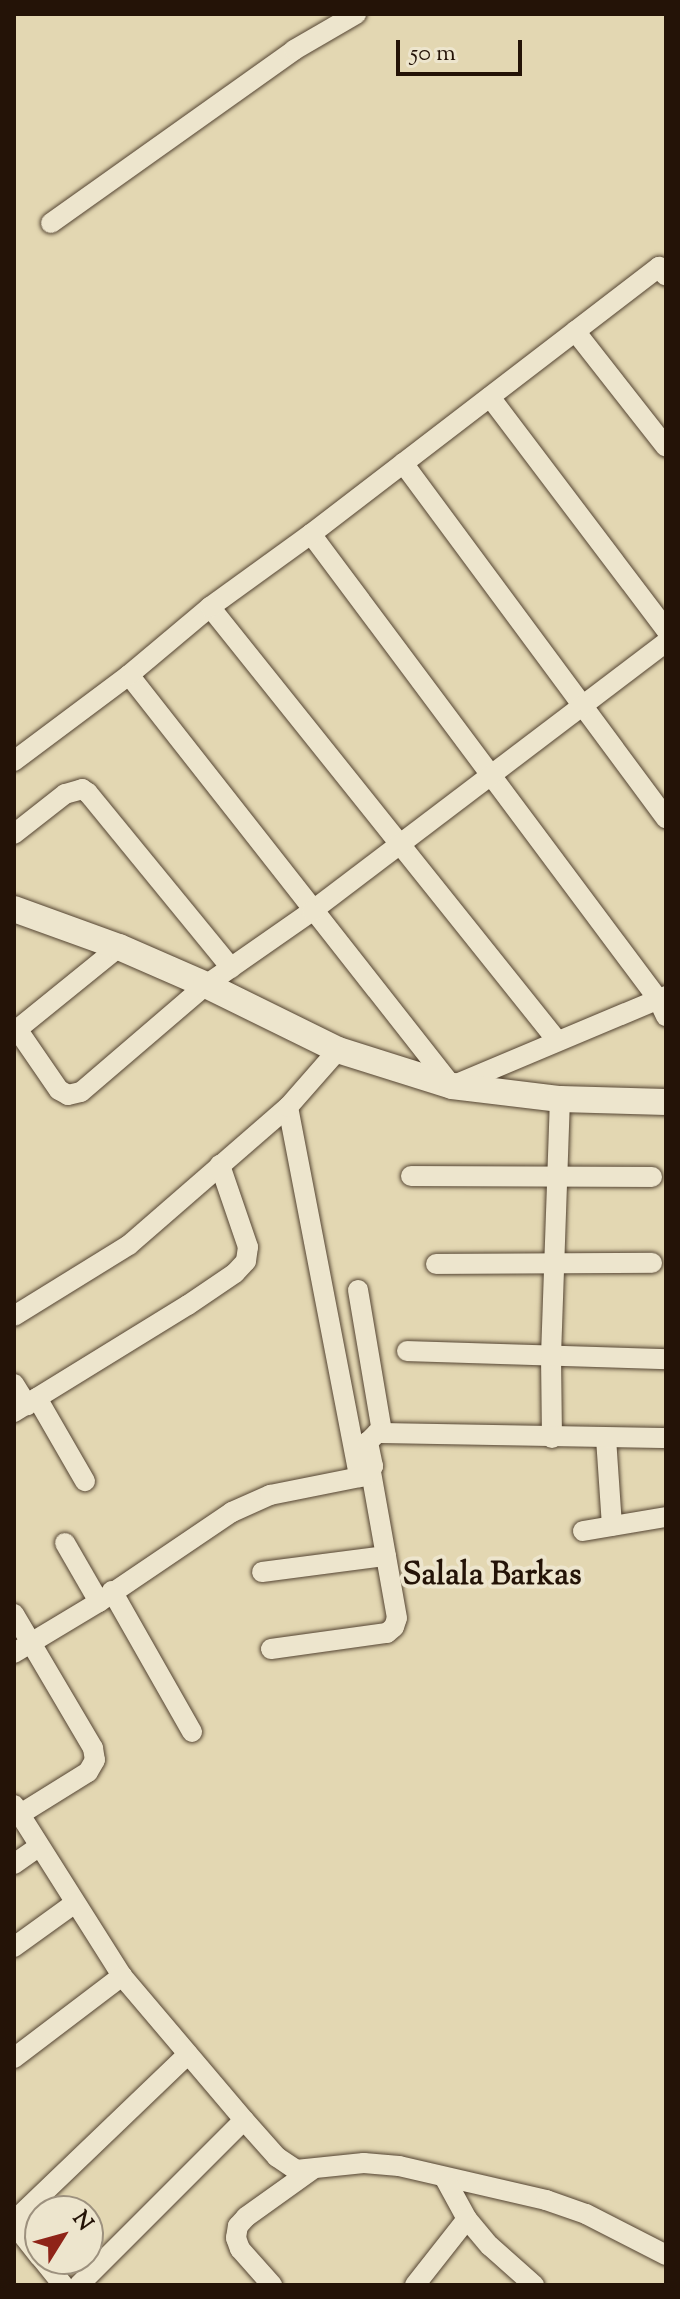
<!DOCTYPE html>
<html>
<head>
<meta charset="utf-8">
<style>
	body { margin:0 }
	#map { position:relative; width:680px; height:2299px; overflow:hidden; background:#e3d7b2; font-family:"Sorts Mill Goudy",serif }
	div>[style] { position:absolute }
	.roads { filter:drop-shadow(0 0 2px #544432) drop-shadow(0 0 2px #544432) }
	.minor>* { height:20px; margin:-10px; padding:0 10px; transform-origin:10px; border-radius:10px; background:#ede5cd }
	.tertiary>* { height:26px; margin:-13px; padding:0 13px; transform-origin:13px; border-radius:13px; background:#ede5cd }
	span { translate:-50% -50%; white-space:nowrap; text-align:center; line-height:1.15; -webkit-text-stroke:8px #ede5cd; paint-order:stroke }
	.neighbourhood-label { font-size:32px; color:#241307; font-weight:700 }
	.frame { position:absolute; inset:0; border:16px solid #241307; pointer-events:none }
	.north { position:absolute; left:24px; top:2195px; width:80px; height:80px; box-sizing:border-box; background:#ede5cd; border:2px solid #9d917e; border-radius:50%; rotate:53deg; font-size:22px; font-weight:700; line-height:32px; text-align:center; color:#241307 }
	.north::after { content:''; display:block; margin:auto; width:28px; height:36px; background:#8f2418; clip-path:polygon(50% 0,100% 100%,50% 72%,0 100%) }
	.scale { position:absolute; left:396px; top:40px; width:126px; height:36px; box-sizing:border-box; border:4px solid #241307; border-top:0; padding-left:10px; font-size:24px; line-height:28px; white-space:nowrap; color:#241307; -webkit-text-stroke:6px #ede5cd; paint-order:stroke }
</style>
</head>
<body>
<div id="map">
	<div class="roads">
		<div class="minor">
			<div style="left:51px;top:223px;width:298px;rotate:-35.4deg"></div>
			<div style="left:294px;top:50px;width:72px;rotate:-30.1deg"></div>
			<div style="left:575px;top:331px;width:147px;rotate:51.9deg"></div>
			<div style="left:490px;top:397px;width:292px;rotate:52.9deg"></div>
			<div style="left:403px;top:463px;width:442px;rotate:53.5deg"></div>
			<div style="left:311px;top:534px;width:580px;rotate:53.27deg"></div>
			<div style="left:658px;top:999px;width:19px;rotate:65deg"></div>
			<div style="left:210px;top:607px;width:553px;rotate:51.31deg"></div>
			<div style="left:129px;top:675px;width:523px;rotate:51.84deg"></div>
			<div style="left:452px;top:1086px;width:232px;rotate:-22.8deg"></div>
			<div style="left:14px;top:761px;width:144px;rotate:-36.8deg"></div>
			<div style="left:129px;top:675px;width:106px;rotate:-40deg"></div>
			<div style="left:210px;top:607px;width:125px;rotate:-35.9deg"></div>
			<div style="left:311px;top:534px;width:439px;rotate:-37.5deg"></div>
			<div style="left:659px;top:267px;width:11px;rotate:52deg"></div>
			<div style="left:14px;top:834px;width:65px;rotate:-38.1deg"></div>
			<div style="left:65px;top:794px;width:18px;rotate:-16deg"></div>
			<div style="left:82px;top:789px;width:7px;rotate:34deg"></div>
			<div style="left:88px;top:793px;width:226px;rotate:50.7deg"></div>
			<div style="left:17px;top:1029px;width:74px;rotate:55.5deg"></div>
			<div style="left:59px;top:1090px;width:10px;rotate:29deg"></div>
			<div style="left:68px;top:1095px;width:13px;rotate:-13deg"></div>
			<div style="left:81px;top:1092px;width:165px;rotate:-40.6deg"></div>
			<div style="left:206px;top:985px;width:129px;rotate:-34.9deg"></div>
			<div style="left:312px;top:911px;width:445px;rotate:-37.2deg"></div>
			<div style="left:14px;top:1032px;width:135px;rotate:-39deg"></div>
			<div style="left:288px;top:1107px;width:377px;rotate:79.1deg"></div>
			<div style="left:411px;top:1176px;width:241px;rotate:0.2deg"></div>
			<div style="left:436px;top:1264px;width:216px;rotate:-0.3deg"></div>
			<div style="left:358px;top:1290px;width:144px;rotate:80.4deg"></div>
			<div style="left:14px;top:1316px;width:135px;rotate:-31.7deg"></div>
			<div style="left:129px;top:1245px;width:211px;rotate:-41deg"></div>
			<div style="left:288px;top:1107px;width:76px;rotate:-48.7deg"></div>
			<div style="left:407px;top:1351px;width:259px;rotate:1.8deg"></div>
			<div style="left:14px;top:1384px;width:25px;rotate:58deg"></div>
			<div style="left:37px;top:1398px;width:96px;rotate:60deg"></div>
			<div style="left:14px;top:1412px;width:204px;rotate:-31.6deg"></div>
			<div style="left:188px;top:1305px;width:57px;rotate:-34.2deg"></div>
			<div style="left:235px;top:1273px;width:16px;rotate:-47deg"></div>
			<div style="left:246px;top:1261px;width:14px;rotate:-82deg"></div>
			<div style="left:248px;top:1247px;width:87px;rotate:-108.9deg"></div>
			<div style="left:552px;top:1438px;width:82px;rotate:-90.7deg"></div>
			<div style="left:551px;top:1356px;width:257px;rotate:-88deg"></div>
			<div style="left:606px;top:1438px;width:88px;rotate:86.1deg"></div>
			<div style="left:583px;top:1531px;width:84px;rotate:-9.6deg"></div>
			<div style="left:65px;top:1543px;width:68px;rotate:60deg"></div>
			<div style="left:262px;top:1572px;width:125px;rotate:-7.4deg"></div>
			<div style="left:112px;top:1591px;width:162px;rotate:60.4deg"></div>
			<div style="left:14px;top:1614px;width:156px;rotate:59.5deg"></div>
			<div style="left:93px;top:1748px;width:12px;rotate:81deg"></div>
			<div style="left:95px;top:1760px;width:14px;rotate:120deg"></div>
			<div style="left:88px;top:1772px;width:81px;rotate:148.1deg"></div>
			<div style="left:271px;top:1649px;width:117px;rotate:-7.9deg"></div>
			<div style="left:387px;top:1633px;width:9px;rotate:-41deg"></div>
			<div style="left:394px;top:1627px;width:9px;rotate:-72deg"></div>
			<div style="left:397px;top:1618px;width:148px;rotate:-100.1deg"></div>
			<div style="left:14px;top:1653px;width:99px;rotate:-31deg"></div>
			<div style="left:99px;top:1602px;width:161px;rotate:-34.1deg"></div>
			<div style="left:232px;top:1512px;width:42px;rotate:-24.1deg"></div>
			<div style="left:270px;top:1495px;width:97px;rotate:-11.3deg"></div>
			<div style="left:365px;top:1476px;width:13px;rotate:-51deg"></div>
			<div style="left:373px;top:1466px;width:25px;rotate:-102deg"></div>
			<div style="left:368px;top:1442px;width:13px;rotate:-45deg"></div>
			<div style="left:377px;top:1433px;width:289px;rotate:1deg"></div>
			<div style="left:14px;top:1805px;width:202px;rotate:57.7deg"></div>
			<div style="left:122px;top:1976px;width:189px;rotate:49.7deg"></div>
			<div style="left:244px;top:2120px;width:50px;rotate:48.3deg"></div>
			<div style="left:277px;top:2157px;width:23px;rotate:34deg"></div>
			<div style="left:296px;top:2170px;width:68px;rotate:-5.9deg"></div>
			<div style="left:364px;top:2163px;width:35px;rotate:5deg"></div>
			<div style="left:399px;top:2166px;width:151px;rotate:13deg"></div>
			<div style="left:546px;top:2200px;width:42px;rotate:19.3deg"></div>
			<div style="left:586px;top:2214px;width:90px;rotate:27.1deg"></div>
			<div style="left:14px;top:1864px;width:29px;rotate:-35deg"></div>
			<div style="left:14px;top:1947px;width:75px;rotate:-35.8deg"></div>
			<div style="left:14px;top:2058px;width:136px;rotate:-37.2deg"></div>
			<div style="left:444px;top:2177px;width:48px;rotate:61.3deg"></div>
			<div style="left:467px;top:2219px;width:35px;rotate:50deg"></div>
			<div style="left:490px;top:2246px;width:59px;rotate:41.6deg"></div>
			<div style="left:14px;top:2221px;width:241px;rotate:-43.8deg"></div>
			<div style="left:14px;top:2224px;width:42px;rotate:51.8deg"></div>
			<div style="left:42px;top:2259px;width:33px;rotate:51deg"></div>
			<div style="left:79px;top:2285px;width:233px;rotate:-45deg"></div>
			<div style="left:272px;top:2285px;width:48px;rotate:-131.6deg"></div>
			<div style="left:240px;top:2249px;width:12px;rotate:-110deg"></div>
			<div style="left:236px;top:2238px;width:12px;rotate:-81deg"></div>
			<div style="left:238px;top:2226px;width:12px;rotate:-48deg"></div>
			<div style="left:246px;top:2217px;width:81px;rotate:-35.5deg"></div>
			<div style="left:415px;top:2285px;width:84px;rotate:-51.8deg"></div>
		</div>
		<div class="tertiary">
			<div style="left:14px;top:909px;width:112px;rotate:19.9deg"></div>
			<div style="left:119px;top:947px;width:95px;rotate:23.6deg"></div>
			<div style="left:206px;top:985px;width:147px;rotate:26.2deg"></div>
			<div style="left:338px;top:1050px;width:120px;rotate:17.5deg"></div>
			<div style="left:452px;top:1086px;width:109px;rotate:6.9deg"></div>
			<div style="left:560px;top:1099px;width:106px;rotate:1.6deg"></div>
		</div>
	</div>
	<div class="neighbourhood-label">
		<span style="left:492px;top:1576px">Salala Barkas</span>
	</div>
	<div class="frame"></div>
	<div class="north">N</div>
	<div class="scale">50 m</div>
</div>
</body>
</html>
